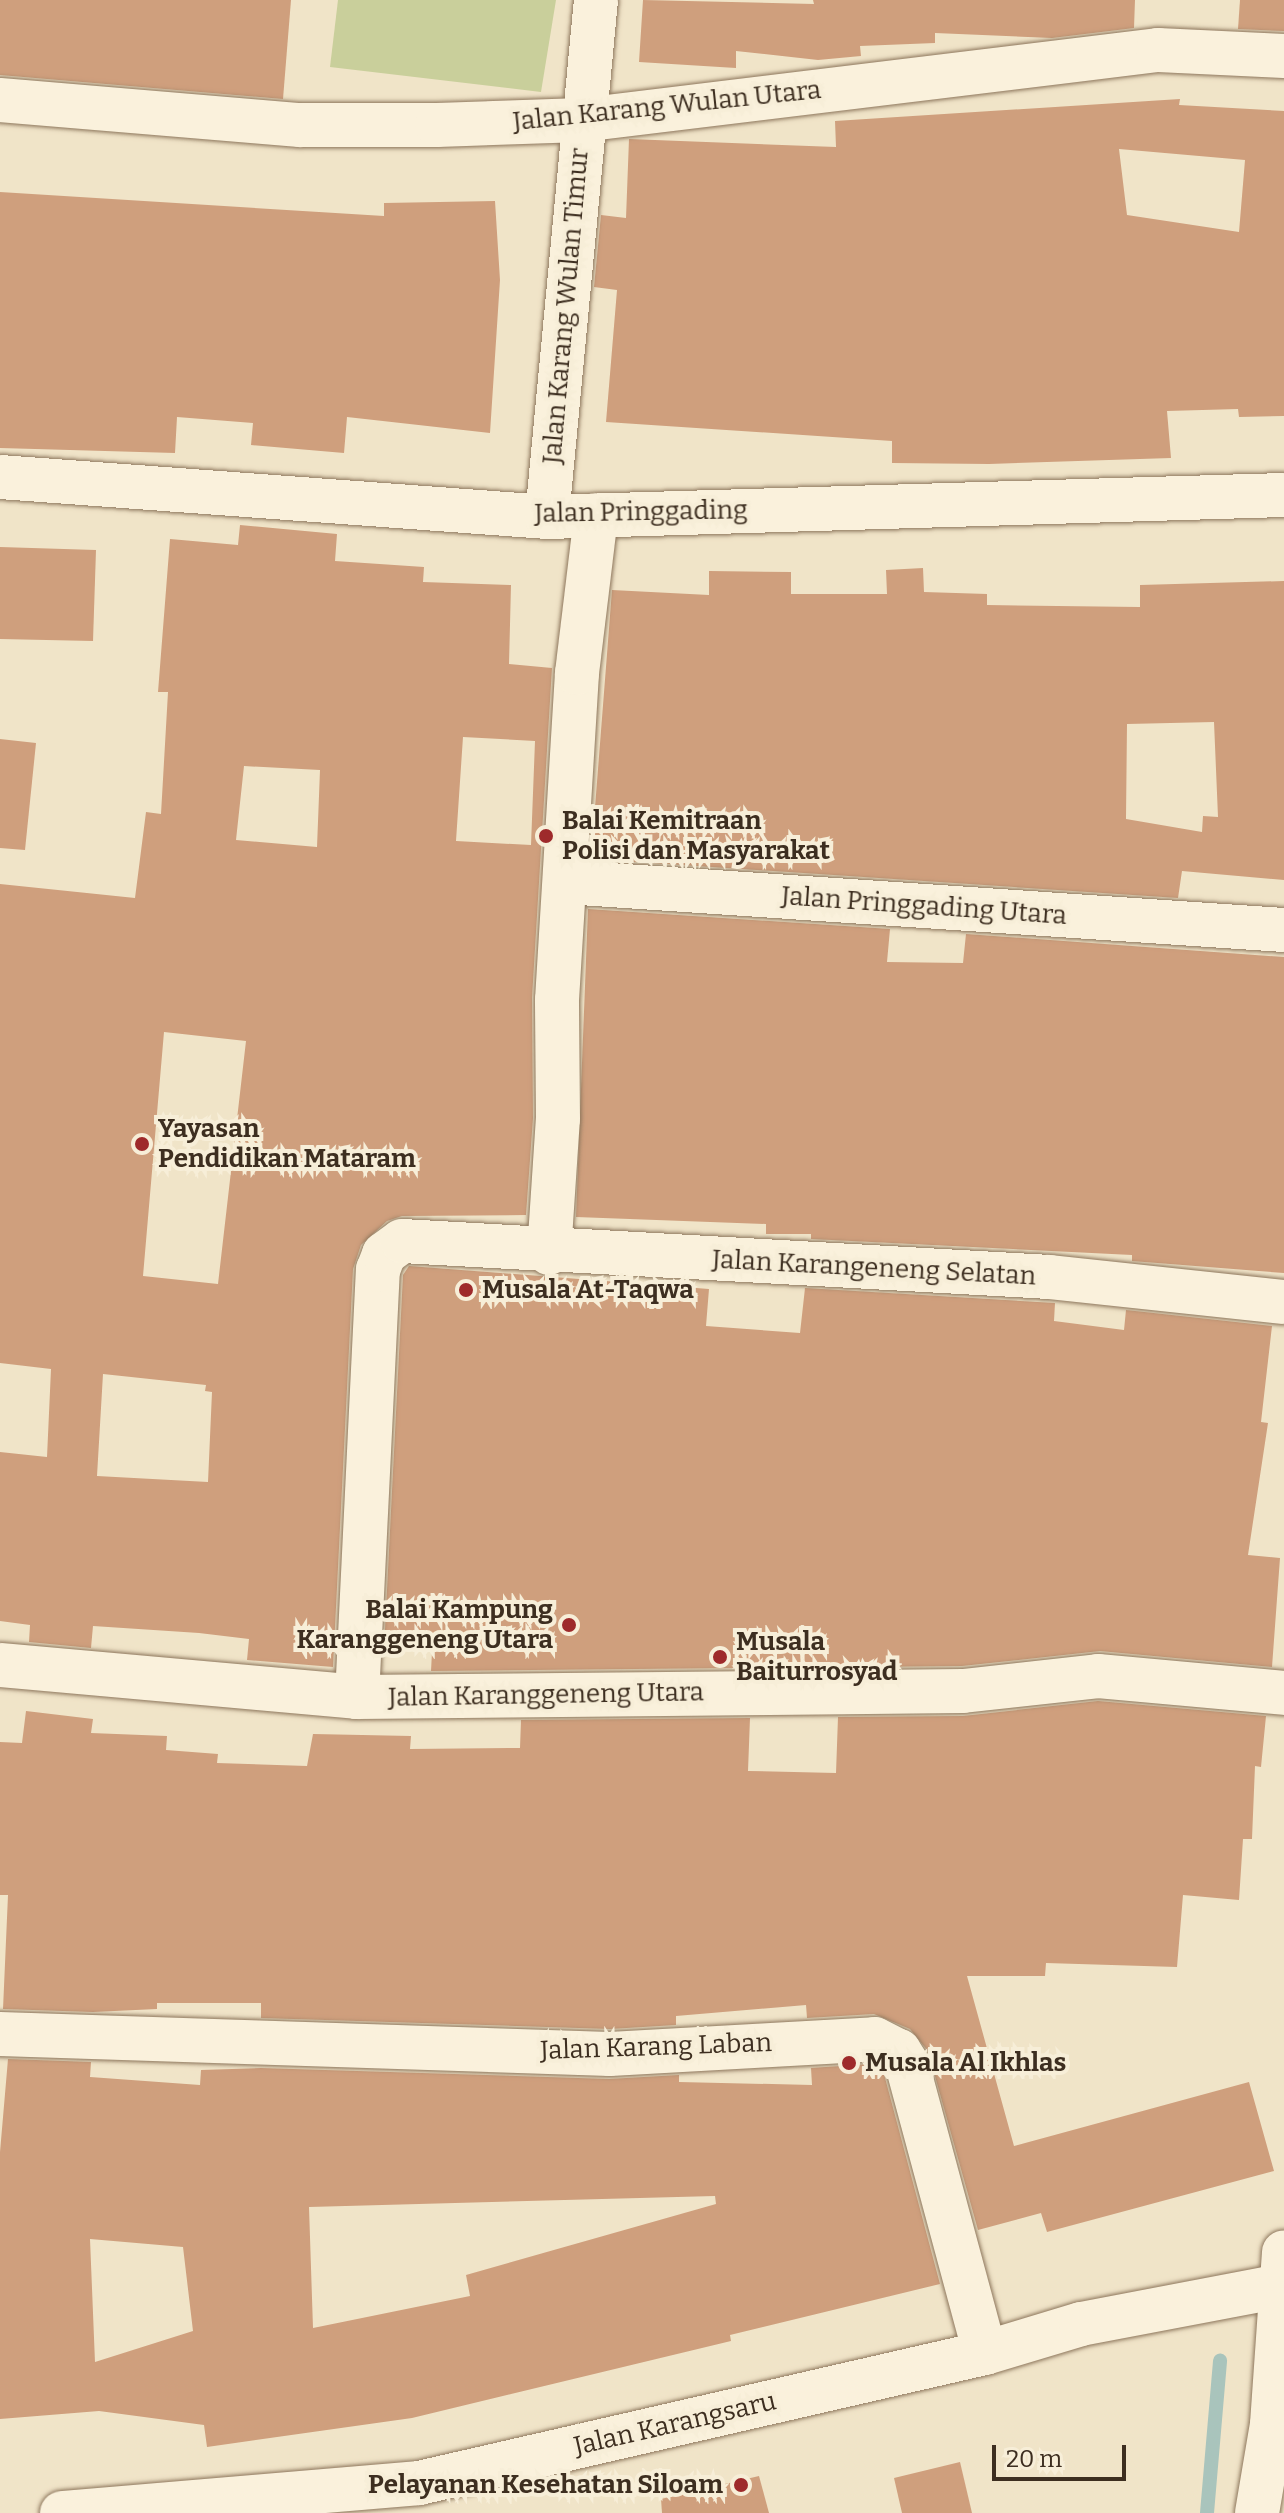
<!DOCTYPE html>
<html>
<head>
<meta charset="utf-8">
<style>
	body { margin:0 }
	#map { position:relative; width:1284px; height:2513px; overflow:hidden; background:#f0e4c8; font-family:Bitter,serif }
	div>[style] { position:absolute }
	.green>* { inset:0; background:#c9cf9b }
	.stream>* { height:14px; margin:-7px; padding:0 7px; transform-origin:7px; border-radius:7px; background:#a9c4bc }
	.building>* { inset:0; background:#cf9f7d }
	.roads { filter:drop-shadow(0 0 2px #8d765c) drop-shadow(0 0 2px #8d765c) }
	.minor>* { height:44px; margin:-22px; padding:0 22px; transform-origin:22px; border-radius:22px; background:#faf1dc }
	.dots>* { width:22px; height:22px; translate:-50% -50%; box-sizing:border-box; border:4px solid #f7eed8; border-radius:50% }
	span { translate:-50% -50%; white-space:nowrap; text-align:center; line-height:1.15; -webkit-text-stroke:8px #f7eed8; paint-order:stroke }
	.street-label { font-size:26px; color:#3d2e20 }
	.poi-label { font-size:26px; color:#3d2e20; font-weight:700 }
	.left { translate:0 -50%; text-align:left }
	.right { translate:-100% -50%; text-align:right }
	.scale { position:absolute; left:992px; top:2445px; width:134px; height:36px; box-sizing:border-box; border:4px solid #3d2e20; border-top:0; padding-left:10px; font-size:24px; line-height:28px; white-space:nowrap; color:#3d2e20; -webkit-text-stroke:6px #f7eed8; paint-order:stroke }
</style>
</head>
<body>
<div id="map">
	<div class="green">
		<div style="clip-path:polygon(338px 0,556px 0,541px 92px,330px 67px)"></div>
	</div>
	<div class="stream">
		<div style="left:1207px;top:2513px;width:153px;rotate:-85.1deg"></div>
	</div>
	<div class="building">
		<div style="clip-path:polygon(0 0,291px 0,283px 99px,0 75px)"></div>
		<div style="clip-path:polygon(643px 0,814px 4px,813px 0,1135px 0,1134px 28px,1052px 38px,935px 33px,935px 43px,860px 46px,861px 56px,818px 60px,736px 51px,736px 68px,639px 62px)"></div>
		<div style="clip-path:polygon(1240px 0,1284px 0,1284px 31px,1238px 29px)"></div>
		<div style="clip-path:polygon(evenodd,1180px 99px,1179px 105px,1284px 111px,1284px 416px,1239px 417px,1238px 409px,1167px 411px,1171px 458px,989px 464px,892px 463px,892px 441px,606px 422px,617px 290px,594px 287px,601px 215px,626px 218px,629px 139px,836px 147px,835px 121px,1180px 99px,1119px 149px,1245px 160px,1239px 232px,1127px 215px,1119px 149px)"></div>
		<div style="clip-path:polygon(0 192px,384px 216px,384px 203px,495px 201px,500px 280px,490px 433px,347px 417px,344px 453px,251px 445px,253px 423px,177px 417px,175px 453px,0 448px)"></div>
		<div style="clip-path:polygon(evenodd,240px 525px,337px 534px,335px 561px,424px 567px,423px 582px,511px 585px,509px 664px,552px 668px,532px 998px,533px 1118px,526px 1215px,402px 1216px,387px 1221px,361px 1245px,353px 1269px,333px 1667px,247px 1660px,249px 1639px,199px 1633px,93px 1626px,91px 1648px,29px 1642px,30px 1625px,0 1621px,0 1452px,47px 1457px,51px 1369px,0 1363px,0 884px,135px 898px,146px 812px,161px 814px,168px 692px,158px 692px,170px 539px,238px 545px,240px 525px,463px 737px,535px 741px,531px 845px,456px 841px,463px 737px,240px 525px,244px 766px,320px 770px,317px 847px,236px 840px,244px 766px,240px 525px,164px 1032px,246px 1041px,218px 1284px,143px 1276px,164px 1032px,240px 525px,103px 1374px,206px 1385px,205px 1391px,212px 1392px,208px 1482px,97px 1476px,103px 1374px)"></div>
		<div style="clip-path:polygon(0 547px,96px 550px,93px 641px,0 639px)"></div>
		<div style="clip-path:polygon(evenodd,923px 568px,924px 592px,987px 594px,987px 605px,1140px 607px,1140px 585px,1284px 581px,1284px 880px,1182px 871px,1178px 898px,591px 859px,612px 590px,709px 595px,709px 571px,791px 572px,791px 594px,887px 594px,886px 570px,923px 568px,1214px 722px,1218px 817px,1203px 816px,1202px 832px,1126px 819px,1127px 724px,1214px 722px)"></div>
		<div style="clip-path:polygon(0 739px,36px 743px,25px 850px,0 848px)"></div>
		<div style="clip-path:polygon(588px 909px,890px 929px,887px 962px,963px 963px,966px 934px,1284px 957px,1284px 1273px,1132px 1261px,1132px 1255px,811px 1239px,811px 1234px,766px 1234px,766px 1224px,576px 1217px)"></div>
		<div style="clip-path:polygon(409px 1266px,709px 1289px,706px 1326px,800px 1333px,805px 1288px,1055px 1303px,1054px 1321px,1124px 1330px,1126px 1310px,1272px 1326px,1261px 1422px,1268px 1423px,1248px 1555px,1280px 1558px,1272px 1667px,1100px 1651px,962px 1666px,431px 1671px,432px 1652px,384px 1649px,403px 1275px)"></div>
		<div style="clip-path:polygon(1098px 1701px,1266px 1716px,1261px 1767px,1255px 1766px,1252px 1839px,1243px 1839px,1239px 1900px,1183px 1895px,1177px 1967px,1046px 1963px,1045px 1976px,967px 1976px,1014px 2146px,1249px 2082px,1274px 2171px,1047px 2232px,1041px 2213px,978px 2230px,928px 2051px,910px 2029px,874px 2014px,807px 2018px,806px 2005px,676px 2016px,676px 2025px,610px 2029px,261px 2018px,261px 2003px,157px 2003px,157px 2009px,93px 2012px,3px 2009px,8px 1895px,0 1895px,0 1742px,22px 1743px,26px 1711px,93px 1719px,91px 1733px,167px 1736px,166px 1750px,218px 1754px,217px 1763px,307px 1766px,313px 1734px,411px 1736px,410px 1749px,520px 1748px,521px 1720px,750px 1718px,748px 1771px,836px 1773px,838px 1717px,963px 1716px)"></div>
		<div style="clip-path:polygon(evenodd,8px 2059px,91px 2062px,90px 2077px,200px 2085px,201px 2070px,261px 2068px,609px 2079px,679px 2075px,679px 2082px,812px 2085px,811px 2068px,870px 2064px,884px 2074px,940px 2284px,730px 2335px,731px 2341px,412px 2418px,207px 2447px,204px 2425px,99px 2411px,0 2419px,0 2152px,8px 2059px,715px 2196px,716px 2204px,466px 2275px,470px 2296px,313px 2328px,309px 2207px,715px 2196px,8px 2059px,90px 2239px,183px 2247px,193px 2331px,95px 2362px,90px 2239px)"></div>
		<div style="clip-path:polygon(960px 2462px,972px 2513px,902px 2513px,894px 2478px)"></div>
		<div style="clip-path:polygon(759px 2476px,769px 2513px,662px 2513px,661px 2499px)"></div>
	</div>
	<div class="roads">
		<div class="minor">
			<div style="left:0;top:100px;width:301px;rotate:4.8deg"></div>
			<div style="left:300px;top:125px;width:137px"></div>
			<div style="left:437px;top:125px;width:145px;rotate:-2deg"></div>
			<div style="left:582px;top:120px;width:580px;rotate:-6.93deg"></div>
			<div style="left:1158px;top:50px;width:126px;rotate:2.7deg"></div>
			<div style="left:0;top:477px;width:548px;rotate:4.18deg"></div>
			<div style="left:547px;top:517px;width:737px;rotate:-1.71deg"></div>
			<div style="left:547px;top:517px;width:519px;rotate:-84.59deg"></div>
			<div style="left:565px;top:882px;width:721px;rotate:3.82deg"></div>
			<div style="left:549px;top:1253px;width:134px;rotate:-86.2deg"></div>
			<div style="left:558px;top:1119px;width:119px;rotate:-90.5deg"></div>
			<div style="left:557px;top:1000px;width:328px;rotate:-86.5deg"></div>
			<div style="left:577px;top:673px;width:159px;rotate:-83.1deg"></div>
			<div style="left:0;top:1665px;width:358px;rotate:5.1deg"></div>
			<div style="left:357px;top:1697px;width:606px;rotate:-0.57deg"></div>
			<div style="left:963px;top:1691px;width:136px;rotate:-6.3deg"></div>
			<div style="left:1098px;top:1676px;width:187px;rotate:5.2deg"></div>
			<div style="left:357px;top:1697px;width:428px;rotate:-87.2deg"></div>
			<div style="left:378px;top:1270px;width:17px;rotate:-69deg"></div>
			<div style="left:384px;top:1254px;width:22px;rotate:-36deg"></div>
			<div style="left:402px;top:1241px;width:648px;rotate:3.18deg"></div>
			<div style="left:1049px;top:1277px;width:236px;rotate:6.1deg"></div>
			<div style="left:0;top:2034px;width:610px;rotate:1.88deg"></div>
			<div style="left:610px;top:2054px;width:265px;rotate:-3.2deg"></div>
			<div style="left:875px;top:2039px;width:27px;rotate:27deg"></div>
			<div style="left:899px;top:2051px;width:15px;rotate:58deg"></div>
			<div style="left:907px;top:2064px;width:299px;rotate:74.9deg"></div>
			<div style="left:62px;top:2513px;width:358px;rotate:-4.8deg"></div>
			<div style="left:419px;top:2483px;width:581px;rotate:-12.94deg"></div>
			<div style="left:985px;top:2353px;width:100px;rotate:-16.8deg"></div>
			<div style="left:1081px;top:2324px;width:204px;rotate:-10.8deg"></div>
			<div style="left:1257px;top:2513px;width:90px;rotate:-80.4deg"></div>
			<div style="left:1272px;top:2424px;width:172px;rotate:-86deg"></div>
		</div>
	</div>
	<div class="dots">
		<div style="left:546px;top:836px;background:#9e2a2b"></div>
		<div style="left:142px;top:1144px;background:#9e2a2b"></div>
		<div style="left:466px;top:1290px;background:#9e2a2b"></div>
		<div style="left:569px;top:1625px;background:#9e2a2b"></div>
		<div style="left:720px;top:1657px;background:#9e2a2b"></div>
		<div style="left:849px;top:2063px;background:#9e2a2b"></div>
		<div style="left:741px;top:2485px;background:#9e2a2b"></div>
	</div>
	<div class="street-label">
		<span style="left:667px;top:106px;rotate:-6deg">Jalan Karang Wulan Utara</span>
		<span style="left:566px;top:306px;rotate:-85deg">Jalan Karang Wulan Timur</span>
		<span style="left:641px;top:512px;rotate:-1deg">Jalan Pringgading</span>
		<span style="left:924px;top:906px;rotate:4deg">Jalan Pringgading Utara</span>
		<span style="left:874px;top:1268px;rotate:3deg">Jalan Karangeneng Selatan</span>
		<span style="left:546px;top:1695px;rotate:-1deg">Jalan Karanggeneng Utara</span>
		<span style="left:656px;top:2047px;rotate:-2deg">Jalan Karang Laban</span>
		<span style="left:675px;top:2424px;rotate:-13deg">Jalan Karangsaru</span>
	</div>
	<div class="poi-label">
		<span class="left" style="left:562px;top:836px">Balai Kemitraan<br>Polisi dan Masyarakat</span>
		<span class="left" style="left:158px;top:1144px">Yayasan<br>Pendidikan Mataram</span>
		<span class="left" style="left:482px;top:1290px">Musala At-Taqwa</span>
		<span class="right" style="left:553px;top:1625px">Balai Kampung<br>Karanggeneng Utara</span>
		<span class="left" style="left:736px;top:1657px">Musala<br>Baiturrosyad</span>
		<span class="left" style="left:865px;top:2063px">Musala Al Ikhlas</span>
		<span class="right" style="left:723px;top:2485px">Pelayanan Kesehatan Siloam</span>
	</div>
	<div class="scale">20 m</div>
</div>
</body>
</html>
